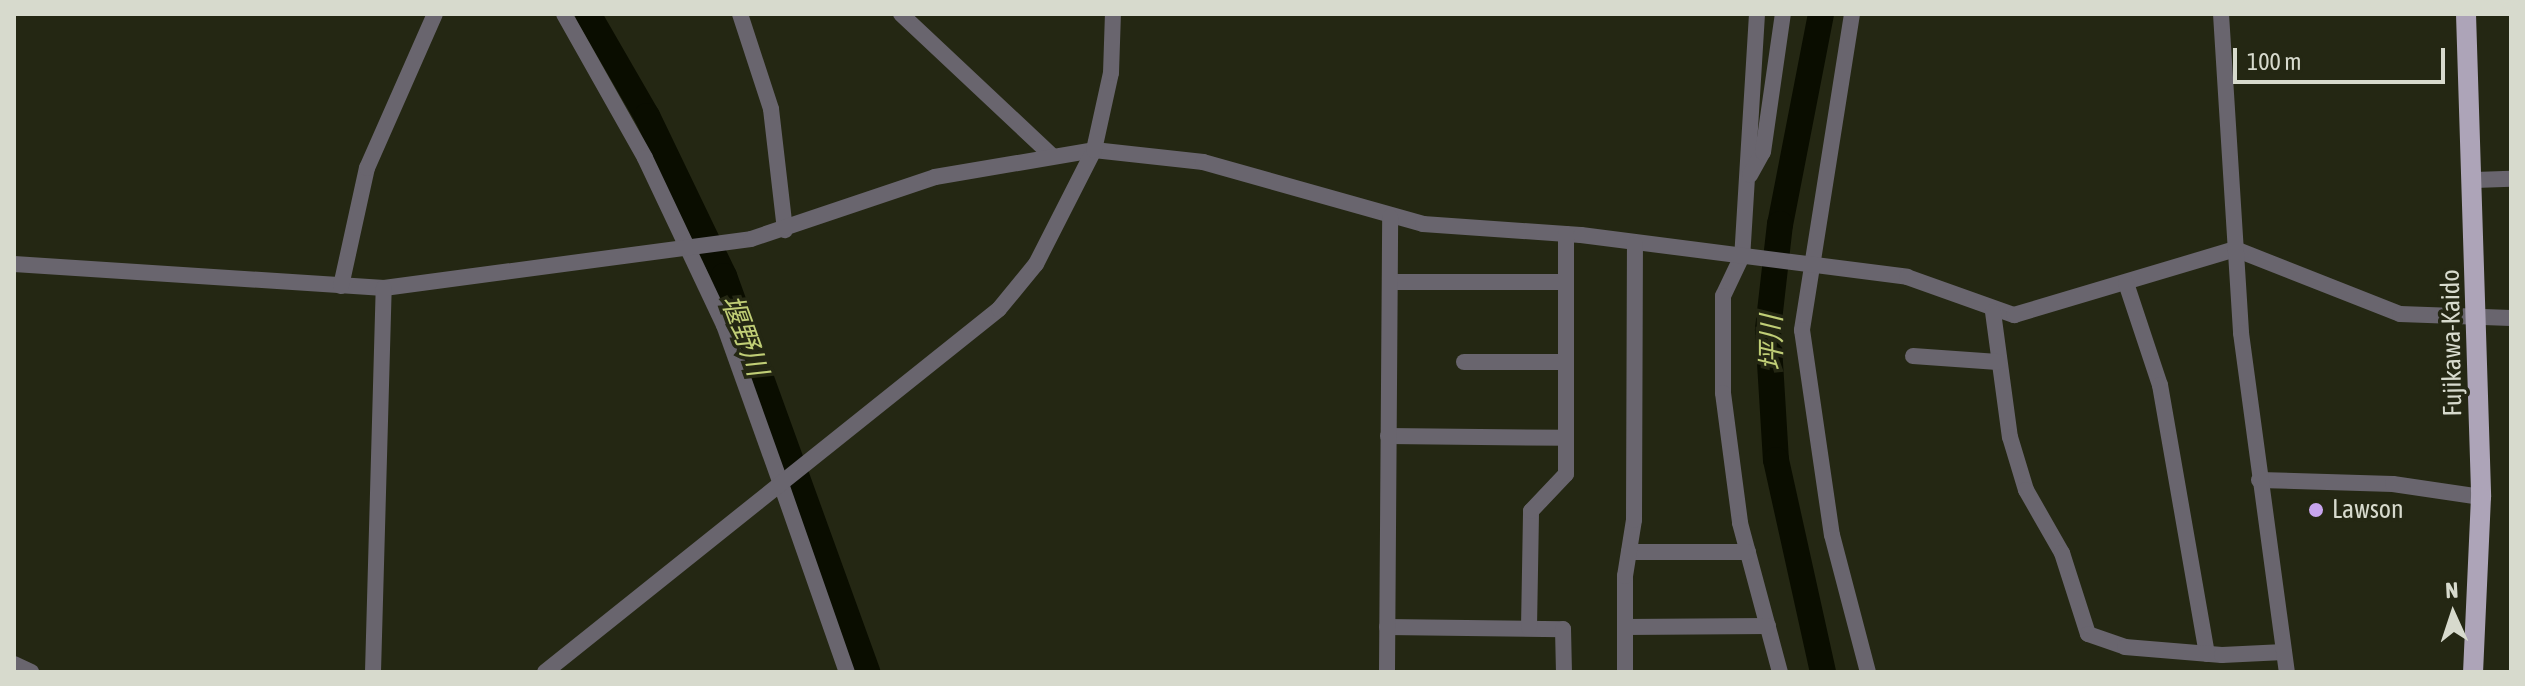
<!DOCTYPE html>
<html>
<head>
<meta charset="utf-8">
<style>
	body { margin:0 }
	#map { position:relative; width:2525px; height:686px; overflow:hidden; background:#242713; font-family:"Asap Condensed","Noto Sans JP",sans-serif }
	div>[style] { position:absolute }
	.river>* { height:26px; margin:-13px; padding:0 13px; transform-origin:13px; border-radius:13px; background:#0a0d00 }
	.minor>* { height:16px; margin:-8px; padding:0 8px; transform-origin:8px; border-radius:8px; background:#69656e }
	.tertiary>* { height:16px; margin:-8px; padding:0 8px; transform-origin:8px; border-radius:8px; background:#69656e }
	.primary>* { height:20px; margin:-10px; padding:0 10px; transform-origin:10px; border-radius:10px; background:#ada4b8 }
	.dots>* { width:22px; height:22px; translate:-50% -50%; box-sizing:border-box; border:4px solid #242713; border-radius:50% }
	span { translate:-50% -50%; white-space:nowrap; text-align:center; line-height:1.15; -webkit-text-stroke:7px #242713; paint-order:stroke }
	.street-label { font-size:26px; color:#d7dacd }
	.poi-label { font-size:26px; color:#d7dacd }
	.left { translate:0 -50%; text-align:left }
	.water-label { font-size:28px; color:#c0ce76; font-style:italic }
	.frame { position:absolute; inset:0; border:16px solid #d7dacd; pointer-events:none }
	.north { position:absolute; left:2413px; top:574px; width:80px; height:80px; -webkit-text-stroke:6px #242713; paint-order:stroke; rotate:357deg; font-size:22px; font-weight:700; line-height:32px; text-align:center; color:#d7dacd }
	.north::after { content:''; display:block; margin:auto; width:28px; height:36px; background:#d7dacd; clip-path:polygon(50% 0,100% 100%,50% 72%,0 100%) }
	.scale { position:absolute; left:2233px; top:48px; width:212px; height:36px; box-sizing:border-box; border:4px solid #d7dacd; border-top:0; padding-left:10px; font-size:24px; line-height:28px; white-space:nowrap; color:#d7dacd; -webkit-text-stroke:6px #242713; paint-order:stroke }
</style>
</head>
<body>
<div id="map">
	<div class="river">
		<div style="left:588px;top:14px;width:118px;rotate:60deg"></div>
		<div style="left:647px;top:116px;width:178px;rotate:64.3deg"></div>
		<div style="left:724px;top:276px;width:421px;rotate:70.1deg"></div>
		<div style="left:1821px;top:14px;width:214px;rotate:101deg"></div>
		<div style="left:1780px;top:224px;width:107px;rotate:96.5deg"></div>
		<div style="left:1768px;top:330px;width:130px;rotate:86.5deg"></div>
		<div style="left:1776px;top:460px;width:217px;rotate:77.5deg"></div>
	</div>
	<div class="minor">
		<div style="left:564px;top:14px;width:165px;rotate:60.6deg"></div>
		<div style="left:645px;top:158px;width:185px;rotate:64.7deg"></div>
		<div style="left:724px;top:325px;width:169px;rotate:70.3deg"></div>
		<div style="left:740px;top:14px;width:100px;rotate:71.9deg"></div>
		<div style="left:771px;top:109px;width:122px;rotate:83.4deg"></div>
		<div style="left:901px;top:14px;width:206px;rotate:43.2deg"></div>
		<div style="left:1757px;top:14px;width:242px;rotate:93.5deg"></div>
		<div style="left:1742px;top:256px;width:44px;rotate:115.4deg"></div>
		<div style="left:1723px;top:296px;width:97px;rotate:90deg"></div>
		<div style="left:1723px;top:393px;width:131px;rotate:82.5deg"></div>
		<div style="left:1740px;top:523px;width:154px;rotate:75deg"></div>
		<div style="left:1852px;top:14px;width:320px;rotate:99deg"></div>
		<div style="left:1802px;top:330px;width:207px;rotate:81.7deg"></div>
		<div style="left:1832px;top:535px;width:142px;rotate:75.3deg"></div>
		<div style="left:1750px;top:175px;width:26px;rotate:-61deg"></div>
		<div style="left:1763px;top:152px;width:139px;rotate:-81.8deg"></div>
		<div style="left:2475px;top:180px;width:36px;rotate:-2deg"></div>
		<div style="left:14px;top:264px;width:371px;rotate:3.7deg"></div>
		<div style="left:384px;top:288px;width:370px;rotate:-7.6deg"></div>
		<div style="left:751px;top:239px;width:194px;rotate:-18.6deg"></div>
		<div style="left:935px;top:177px;width:161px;rotate:-9.6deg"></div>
		<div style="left:1094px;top:150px;width:110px;rotate:6.3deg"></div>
		<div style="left:1203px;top:162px;width:229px;rotate:15.7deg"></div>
		<div style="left:1423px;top:224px;width:158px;rotate:4deg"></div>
		<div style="left:1581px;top:235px;width:329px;rotate:7.3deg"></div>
		<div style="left:1907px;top:277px;width:114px;rotate:19.6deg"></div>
		<div style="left:2014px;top:315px;width:231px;rotate:-16.6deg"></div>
		<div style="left:2235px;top:249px;width:177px;rotate:21.5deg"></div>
		<div style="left:2400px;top:314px;width:111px;rotate:2.1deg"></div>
		<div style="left:1390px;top:282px;width:176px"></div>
		<div style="left:2126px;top:283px;width:108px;rotate:71.6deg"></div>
		<div style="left:2160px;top:385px;width:273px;rotate:80.1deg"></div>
		<div style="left:341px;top:286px;width:121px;rotate:-77.6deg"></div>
		<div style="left:367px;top:168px;width:168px;rotate:-66.2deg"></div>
		<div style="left:1993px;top:312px;width:126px;rotate:82.3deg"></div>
		<div style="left:2010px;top:437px;width:55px;rotate:73.2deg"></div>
		<div style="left:2026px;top:490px;width:73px;rotate:60.3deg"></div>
		<div style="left:2062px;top:553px;width:85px;rotate:72.2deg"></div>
		<div style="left:2088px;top:634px;width:39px;rotate:19deg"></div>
		<div style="left:2125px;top:647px;width:97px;rotate:4.7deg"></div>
		<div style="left:2222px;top:655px;width:62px;rotate:-2.8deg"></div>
		<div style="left:1913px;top:356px;width:85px;rotate:4deg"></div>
		<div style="left:1464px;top:362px;width:102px"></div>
		<div style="left:1388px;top:436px;width:178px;rotate:0.6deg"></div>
		<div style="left:2259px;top:480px;width:134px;rotate:1.7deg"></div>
		<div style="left:2393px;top:484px;width:89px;rotate:8.4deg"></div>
		<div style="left:1629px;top:552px;width:119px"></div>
		<div style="left:1387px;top:627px;width:176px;rotate:0.7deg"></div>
		<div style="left:1563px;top:629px;width:43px;rotate:88.7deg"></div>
		<div style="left:1625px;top:627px;width:143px;rotate:-0.4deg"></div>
		<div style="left:1529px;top:628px;width:117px;rotate:-89deg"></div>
		<div style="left:1531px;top:511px;width:51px;rotate:-46.6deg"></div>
		<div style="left:1566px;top:474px;width:240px;rotate:-90deg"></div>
		<div style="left:14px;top:664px;width:19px;rotate:25deg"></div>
		<div style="left:373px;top:672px;width:384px;rotate:-88.4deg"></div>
		<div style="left:1387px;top:672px;width:455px;rotate:-89.6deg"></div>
		<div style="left:1625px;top:672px;width:96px;rotate:-90deg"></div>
		<div style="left:1625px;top:576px;width:57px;rotate:-80.9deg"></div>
		<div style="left:1634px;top:520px;width:276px;rotate:-89.8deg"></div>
	</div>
	<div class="tertiary">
		<div style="left:2221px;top:14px;width:320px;rotate:86.4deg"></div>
		<div style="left:2241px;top:333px;width:342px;rotate:82.3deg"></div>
		<div style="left:781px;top:484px;width:199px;rotate:70.7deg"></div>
		<div style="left:545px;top:672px;width:581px;rotate:-38.64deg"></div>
		<div style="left:999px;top:309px;width:58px;rotate:-50.6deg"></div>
		<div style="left:1036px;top:264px;width:128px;rotate:-63deg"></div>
		<div style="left:1094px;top:150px;width:79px;rotate:-77.6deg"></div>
		<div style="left:1111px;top:73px;width:59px;rotate:-88.1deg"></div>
	</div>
	<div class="primary">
		<div style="left:2466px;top:14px;width:483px;rotate:88.2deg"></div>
		<div style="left:2481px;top:497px;width:175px;rotate:92.6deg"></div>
	</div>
	<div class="dots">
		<div style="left:2316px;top:510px;background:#c8a5ee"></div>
	</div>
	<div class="street-label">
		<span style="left:2452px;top:343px;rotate:-91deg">Fujikawa-Kaido</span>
	</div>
	<div class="poi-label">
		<span class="left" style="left:2332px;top:510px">Lawson</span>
	</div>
	<div class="water-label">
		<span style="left:745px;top:335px;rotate:70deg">堰野川</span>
		<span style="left:1771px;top:343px;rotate:-90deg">坪川</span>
	</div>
	<div class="frame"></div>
	<div class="north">N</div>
	<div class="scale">100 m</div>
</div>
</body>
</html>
